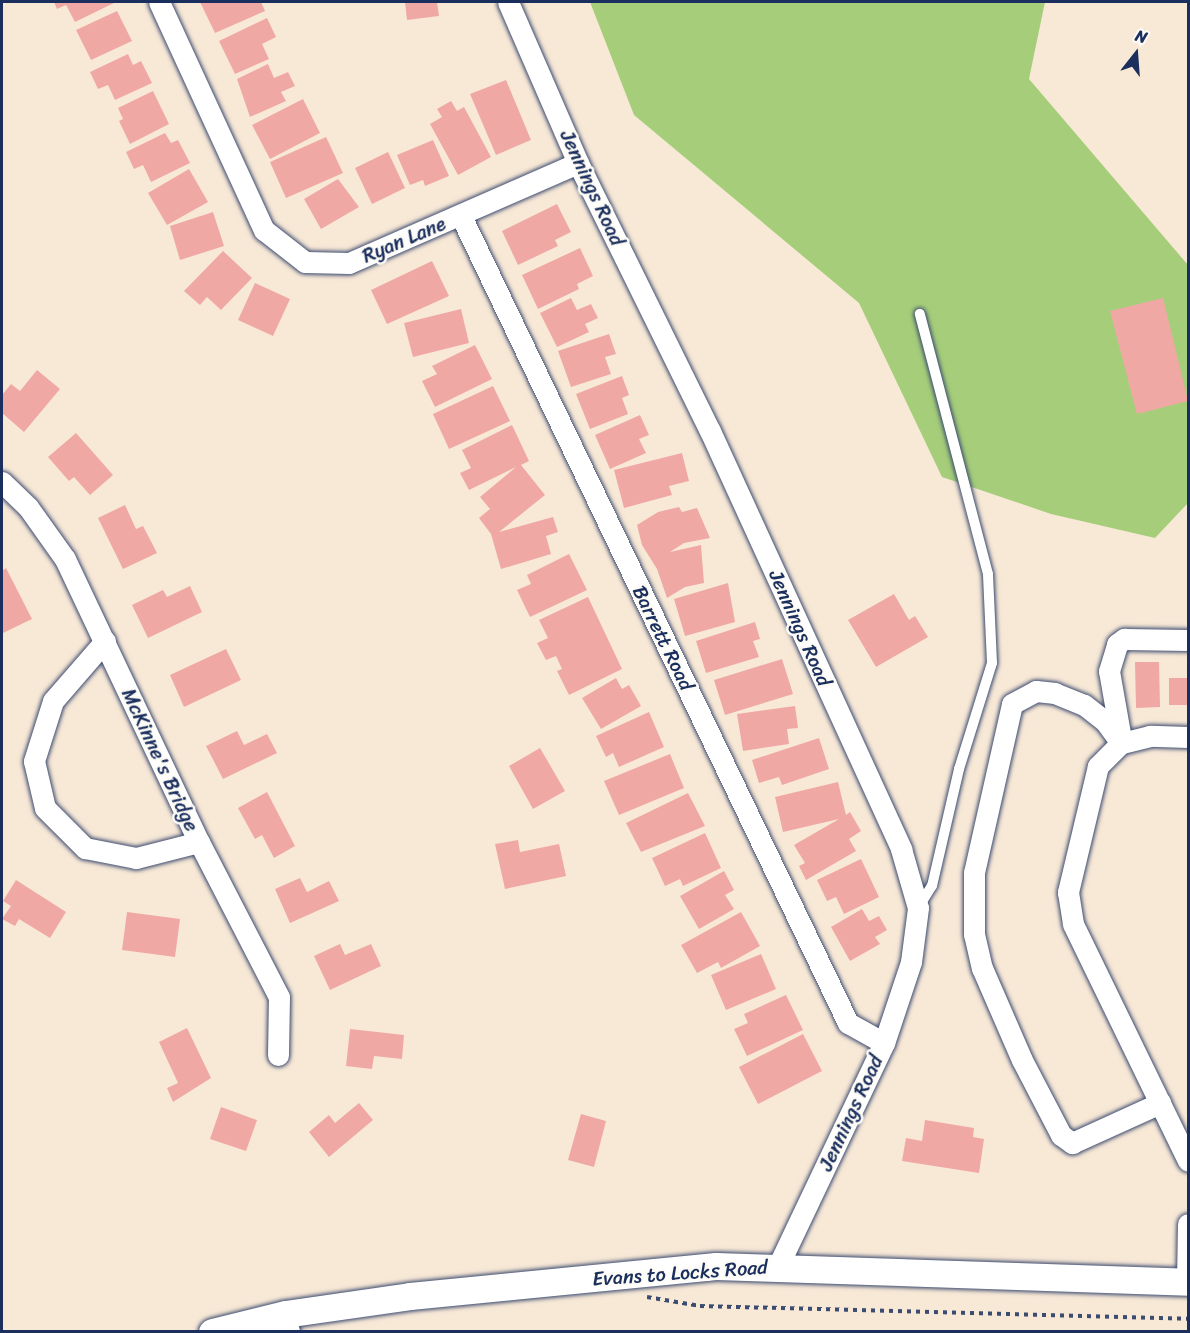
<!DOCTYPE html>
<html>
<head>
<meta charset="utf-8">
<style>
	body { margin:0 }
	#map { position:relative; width:1190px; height:1333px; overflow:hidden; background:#f8e9d7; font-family:Sriracha,sans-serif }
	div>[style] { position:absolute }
	.green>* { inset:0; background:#a6ce7a }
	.building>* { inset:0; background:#f0a8a4 }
	.path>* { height:4px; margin-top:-2px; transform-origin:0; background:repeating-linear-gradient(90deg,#3c4b70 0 4.5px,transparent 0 9px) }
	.roads { filter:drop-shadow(0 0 2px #3c4b70) drop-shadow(0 0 2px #3c4b70) }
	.service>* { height:10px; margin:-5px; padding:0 5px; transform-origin:5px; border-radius:5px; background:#fff }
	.minor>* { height:21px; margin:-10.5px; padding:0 10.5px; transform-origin:10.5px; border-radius:10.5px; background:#fff }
	.tertiary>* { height:27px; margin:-13.5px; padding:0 13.5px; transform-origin:13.5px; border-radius:13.5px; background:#fff }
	span { translate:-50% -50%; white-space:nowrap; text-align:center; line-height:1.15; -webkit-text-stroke:5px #fdfcf7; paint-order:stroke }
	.street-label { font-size:20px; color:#1b2f5e }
	.frame { position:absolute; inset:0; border:3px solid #1b2f5e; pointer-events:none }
	.north { position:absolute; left:1106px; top:24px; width:60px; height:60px; -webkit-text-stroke:4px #fdfcf7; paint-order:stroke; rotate:17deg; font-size:16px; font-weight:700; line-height:24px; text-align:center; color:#1b2f5e }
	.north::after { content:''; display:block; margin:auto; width:21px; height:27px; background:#1b2f5e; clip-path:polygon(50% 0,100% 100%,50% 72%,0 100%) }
</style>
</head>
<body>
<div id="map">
	<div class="green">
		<div style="clip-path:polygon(590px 2px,1045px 2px,1029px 79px,1188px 265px,1188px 503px,1155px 538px,1051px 514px,942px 477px,859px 303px,634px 115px)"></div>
	</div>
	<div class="building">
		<div style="clip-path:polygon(54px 2px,113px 2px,114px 3px,75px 22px,66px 5px,57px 9px)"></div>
		<div style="clip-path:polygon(200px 2px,261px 2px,265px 11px,215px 33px)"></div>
		<div style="clip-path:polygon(405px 2px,437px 2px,439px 16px,407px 20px)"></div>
		<div style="clip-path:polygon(117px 11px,132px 41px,91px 60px,76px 30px)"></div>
		<div style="clip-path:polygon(267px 18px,276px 37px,262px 44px,269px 59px,235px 74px,219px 41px)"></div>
		<div style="clip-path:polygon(128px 54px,133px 65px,141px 61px,152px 83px,115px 100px,108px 85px,98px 89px,90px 72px)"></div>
		<div style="clip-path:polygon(268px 64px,274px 78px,288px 72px,295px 86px,281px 92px,286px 101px,250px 117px,237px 79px)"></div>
		<div style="clip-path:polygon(506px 80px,531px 140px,496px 155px,470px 94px)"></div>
		<div style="clip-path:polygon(153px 91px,169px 124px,130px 144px,119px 121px,123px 119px,118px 108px)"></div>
		<div style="clip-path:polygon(303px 99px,320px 133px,270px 159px,252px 125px)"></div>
		<div style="clip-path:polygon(451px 101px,457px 111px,464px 107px,491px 157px,458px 175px,430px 124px,442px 117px,437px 109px)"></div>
		<div style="clip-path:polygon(165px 133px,171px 143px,178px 140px,190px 163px,151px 182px,143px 165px,134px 169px,126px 152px)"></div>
		<div style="clip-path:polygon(326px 137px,343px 173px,286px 198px,270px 162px)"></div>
		<div style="clip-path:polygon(433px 140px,449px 176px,425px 186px,423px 180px,410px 185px,397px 155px)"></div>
		<div style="clip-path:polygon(388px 152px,405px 188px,372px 204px,355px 168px)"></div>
		<div style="clip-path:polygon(189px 169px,208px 202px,167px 225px,148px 193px)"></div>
		<div style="clip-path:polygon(338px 179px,359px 207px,321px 229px,304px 199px)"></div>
		<div style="clip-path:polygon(557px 204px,571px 232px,555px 240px,558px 246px,518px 265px,502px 231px)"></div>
		<div style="clip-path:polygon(213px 212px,224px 246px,180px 260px,170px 226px)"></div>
		<div style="clip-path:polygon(580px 248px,593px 276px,577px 284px,579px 289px,538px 309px,522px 275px)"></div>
		<div style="clip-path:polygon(223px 251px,252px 278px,221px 310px,207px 297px,200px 305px,184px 291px)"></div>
		<div style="clip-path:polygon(432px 261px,449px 296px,387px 324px,371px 290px)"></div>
		<div style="clip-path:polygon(255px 283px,290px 299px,273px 336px,238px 320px)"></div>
		<div style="clip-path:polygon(571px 298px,577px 310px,591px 304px,598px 318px,585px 324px,589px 332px,557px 347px,540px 313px)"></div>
		<div style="clip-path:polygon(1163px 298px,1188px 401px,1137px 414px,1110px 311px)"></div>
		<div style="clip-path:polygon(461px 309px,469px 343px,413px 357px,404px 323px)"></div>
		<div style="clip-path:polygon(609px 334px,616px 354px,605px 357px,611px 374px,571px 387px,558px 351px)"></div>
		<div style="clip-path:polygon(475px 345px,492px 379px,435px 407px,422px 381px,437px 374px,432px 366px)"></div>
		<div style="clip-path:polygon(37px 370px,60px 389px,24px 432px,2px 413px,2px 395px,11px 384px,20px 391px)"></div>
		<div style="clip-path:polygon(622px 376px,629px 395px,622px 398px,628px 414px,590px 429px,576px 394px)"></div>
		<div style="clip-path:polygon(493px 386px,510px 421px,449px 449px,433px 414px)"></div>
		<div style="clip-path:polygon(640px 415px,649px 435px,639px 439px,646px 453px,610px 469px,595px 435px)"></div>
		<div style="clip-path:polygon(512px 425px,529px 461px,521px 465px,545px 495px,499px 532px,553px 517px,558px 532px,546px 536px,551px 554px,501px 569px,491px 534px,479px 518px,490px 509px,480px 497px,516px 467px,469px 490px,460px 473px,471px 468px,462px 450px)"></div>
		<div style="clip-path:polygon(76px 433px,113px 475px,90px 495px,74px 477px,69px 481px,48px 457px)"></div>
		<div style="clip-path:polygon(682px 453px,689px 481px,669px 486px,672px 495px,624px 508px,614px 470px)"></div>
		<div style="clip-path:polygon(125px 505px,136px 529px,143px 526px,157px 553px,123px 569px,98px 518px)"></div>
		<div style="clip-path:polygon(679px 507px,682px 512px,697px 508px,710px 538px,684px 543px,670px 552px,701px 545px,704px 583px,685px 587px,667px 598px,657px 569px,642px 545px,637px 525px,658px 512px)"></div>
		<div style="clip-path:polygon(569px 554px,587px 590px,530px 617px,517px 590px,531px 584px,527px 575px)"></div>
		<div style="clip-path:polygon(6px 568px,32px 619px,3px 633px,2px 571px)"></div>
		<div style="clip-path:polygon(728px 583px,735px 622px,685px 636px,674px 599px)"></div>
		<div style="clip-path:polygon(190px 586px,202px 612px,148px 638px,132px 605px,163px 590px,167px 597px)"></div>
		<div style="clip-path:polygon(894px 594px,909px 620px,915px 616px,928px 637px,876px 667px,848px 620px)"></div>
		<div style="clip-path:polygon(588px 597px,622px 669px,569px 695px,557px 671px,562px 669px,556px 656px,546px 660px,537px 643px,548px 638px,539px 620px)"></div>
		<div style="clip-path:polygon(755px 622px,760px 639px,753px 641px,759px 657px,706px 673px,696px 641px)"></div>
		<div style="clip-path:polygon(226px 649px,241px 680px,184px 707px,170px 675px)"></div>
		<div style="clip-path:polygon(782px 659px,793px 694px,725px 715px,714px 680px)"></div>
		<div style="clip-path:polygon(1135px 662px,1159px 662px,1160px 707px,1136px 708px)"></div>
		<div style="clip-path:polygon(616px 678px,622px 689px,629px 685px,641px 706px,601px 729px,582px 698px)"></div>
		<div style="clip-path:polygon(1169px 678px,1188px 678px,1188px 705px,1169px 705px)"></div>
		<div style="clip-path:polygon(795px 706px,798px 728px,787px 729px,789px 744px,743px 751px,737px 714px)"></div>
		<div style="clip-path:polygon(649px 712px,664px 747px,619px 767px,613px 753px,606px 757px,596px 736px)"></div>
		<div style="clip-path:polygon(237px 731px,244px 745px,267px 734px,277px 753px,223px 779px,206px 746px)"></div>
		<div style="clip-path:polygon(819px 738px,829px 769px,782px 785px,779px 777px,759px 783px,752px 760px)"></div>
		<div style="clip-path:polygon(540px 748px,565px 791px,533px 809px,509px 766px)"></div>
		<div style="clip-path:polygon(670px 754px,684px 788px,619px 815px,604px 781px)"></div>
		<div style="clip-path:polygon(838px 782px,846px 815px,850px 812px,861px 831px,849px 839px,856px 851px,806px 880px,799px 866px,805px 863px,794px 845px,839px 819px,783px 832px,775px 797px)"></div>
		<div style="clip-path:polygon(267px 792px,295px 846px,274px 858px,262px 835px,255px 839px,238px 808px)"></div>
		<div style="clip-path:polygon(688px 793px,705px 826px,641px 852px,626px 823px)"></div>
		<div style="clip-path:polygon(705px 833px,721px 868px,683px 886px,680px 879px,665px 886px,652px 858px)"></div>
		<div style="clip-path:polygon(518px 840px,520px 852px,559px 844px,566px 876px,505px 889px,495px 844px)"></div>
		<div style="clip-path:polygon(861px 859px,879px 897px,844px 914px,836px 897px,827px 901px,817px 880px)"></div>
		<div style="clip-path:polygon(724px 871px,734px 890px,725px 895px,734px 909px,699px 929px,680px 896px)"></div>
		<div style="clip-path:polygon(300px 878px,307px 892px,329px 881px,339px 901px,290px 923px,275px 889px)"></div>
		<div style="clip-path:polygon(16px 880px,66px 912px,50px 938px,19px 919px,15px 926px,2px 919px,11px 906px,3px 901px)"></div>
		<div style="clip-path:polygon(862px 909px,869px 921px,879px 916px,887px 930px,875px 937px,880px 944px,850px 961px,831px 927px)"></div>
		<div style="clip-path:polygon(127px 912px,180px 919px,175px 957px,122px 950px)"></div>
		<div style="clip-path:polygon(741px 912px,760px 946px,721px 968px,718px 962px,697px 973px,681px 945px)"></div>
		<div style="clip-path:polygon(340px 944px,345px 955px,371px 944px,381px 966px,330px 990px,314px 956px)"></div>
		<div style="clip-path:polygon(761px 954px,776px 989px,726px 1010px,711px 975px)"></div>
		<div style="clip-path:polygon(786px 995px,803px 1030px,747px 1056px,734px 1029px,748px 1023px,744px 1014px)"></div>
		<div style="clip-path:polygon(187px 1028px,211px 1078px,173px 1102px,167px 1088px,178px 1083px,159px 1042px)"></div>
		<div style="clip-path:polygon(350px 1029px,404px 1035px,402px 1059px,374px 1056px,372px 1069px,346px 1066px)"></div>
		<div style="clip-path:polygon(803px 1034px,822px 1071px,758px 1104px,739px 1067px)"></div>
		<div style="clip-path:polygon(359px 1103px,373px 1120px,329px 1157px,309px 1132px,329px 1115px,335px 1123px)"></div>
		<div style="clip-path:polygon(221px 1107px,257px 1120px,246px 1151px,210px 1139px)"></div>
		<div style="clip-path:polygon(581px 1114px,606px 1121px,594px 1167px,568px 1160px)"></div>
		<div style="clip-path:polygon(925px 1120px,974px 1128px,973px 1137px,984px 1139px,979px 1173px,902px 1161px,906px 1138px,922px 1141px)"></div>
	</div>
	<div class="path">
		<div style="left:647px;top:1297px;width:54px;rotate:9.6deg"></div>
		<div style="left:700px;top:1306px;width:488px;rotate:1.5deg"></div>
	</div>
	<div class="roads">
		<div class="service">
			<div style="left:918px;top:908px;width:26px;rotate:-58deg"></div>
			<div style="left:932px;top:886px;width:120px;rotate:-77deg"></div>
			<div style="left:959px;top:769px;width:111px;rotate:-72.7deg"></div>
			<div style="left:992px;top:663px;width:89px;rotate:-92.6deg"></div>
			<div style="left:988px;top:574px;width:269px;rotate:-104.7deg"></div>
		</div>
		<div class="minor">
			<div style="left:159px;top:2px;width:251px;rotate:65.3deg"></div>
			<div style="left:264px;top:230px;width:52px;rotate:38deg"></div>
			<div style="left:305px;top:262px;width:44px;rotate:1.3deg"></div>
			<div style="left:349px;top:263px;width:250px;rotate:-23.6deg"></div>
			<div style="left:508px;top:2px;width:176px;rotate:66.5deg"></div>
			<div style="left:578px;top:163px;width:299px;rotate:63.8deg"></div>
			<div style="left:710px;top:431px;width:460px;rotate:65.4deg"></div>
			<div style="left:901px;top:849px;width:61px;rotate:73.9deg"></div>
			<div style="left:918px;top:908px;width:54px;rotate:97.4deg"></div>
			<div style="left:911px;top:962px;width:85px;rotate:108.4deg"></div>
			<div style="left:884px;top:1043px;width:247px;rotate:115.4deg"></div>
			<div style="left:461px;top:216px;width:895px;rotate:64.38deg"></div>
			<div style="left:848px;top:1023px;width:41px;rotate:29.1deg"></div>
			<div style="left:2px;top:482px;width:36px;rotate:44deg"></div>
			<div style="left:28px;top:507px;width:64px;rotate:54.6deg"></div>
			<div style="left:65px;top:559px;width:313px;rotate:64.7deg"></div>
			<div style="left:199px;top:842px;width:174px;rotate:62.7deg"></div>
			<div style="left:279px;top:997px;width:58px;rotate:91deg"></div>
			<div style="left:105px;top:641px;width:79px;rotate:130.9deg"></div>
			<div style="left:53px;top:701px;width:63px;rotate:107.6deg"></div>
			<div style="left:34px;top:761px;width:48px;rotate:76.8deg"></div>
			<div style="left:45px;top:808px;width:57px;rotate:45deg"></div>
			<div style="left:85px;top:848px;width:52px;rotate:11.1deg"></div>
			<div style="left:136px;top:858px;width:65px;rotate:-14.3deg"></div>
			<div style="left:1188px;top:737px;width:38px;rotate:-178deg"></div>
			<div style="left:1150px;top:736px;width:30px;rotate:166deg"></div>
			<div style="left:1121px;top:743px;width:33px;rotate:135deg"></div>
			<div style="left:1098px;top:766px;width:130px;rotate:103.4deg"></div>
			<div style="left:1068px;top:892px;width:32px;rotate:81deg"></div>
			<div style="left:1073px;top:924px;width:263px;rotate:64.1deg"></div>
			<div style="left:1121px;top:739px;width:69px;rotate:-100deg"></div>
			<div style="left:1109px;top:671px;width:28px;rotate:-73deg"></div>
			<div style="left:1117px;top:644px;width:9px;rotate:-36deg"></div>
			<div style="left:1124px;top:639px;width:64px;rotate:0.9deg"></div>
			<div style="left:1121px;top:743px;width:26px;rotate:-126deg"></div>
			<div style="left:1106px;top:722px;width:28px;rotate:-142deg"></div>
			<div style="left:1084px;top:705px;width:31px;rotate:-158deg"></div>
			<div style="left:1055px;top:693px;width:19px;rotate:-174deg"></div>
			<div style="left:1036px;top:691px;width:27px;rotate:152deg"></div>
			<div style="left:1012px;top:704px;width:172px;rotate:102.7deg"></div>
			<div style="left:974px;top:872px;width:62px;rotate:90deg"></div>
			<div style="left:974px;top:934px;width:35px;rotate:77deg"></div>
			<div style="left:982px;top:968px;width:100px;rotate:66.5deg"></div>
			<div style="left:1022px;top:1060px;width:85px;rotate:62.5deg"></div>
			<div style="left:1061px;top:1135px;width:14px;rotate:36deg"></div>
			<div style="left:1072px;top:1143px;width:97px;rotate:-24.4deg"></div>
			<div style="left:1187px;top:1282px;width:58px;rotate:-89deg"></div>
			<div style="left:285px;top:1314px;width:18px;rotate:77deg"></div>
		</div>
		<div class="tertiary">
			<div style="left:212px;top:1332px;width:75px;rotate:-13.9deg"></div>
			<div style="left:285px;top:1314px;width:126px;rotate:-8.2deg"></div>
			<div style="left:410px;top:1296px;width:307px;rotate:-5.6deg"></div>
			<div style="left:716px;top:1266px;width:472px;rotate:1.9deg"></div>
		</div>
	</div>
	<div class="street-label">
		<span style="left:592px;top:188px;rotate:65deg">Jennings Road</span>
		<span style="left:404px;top:240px;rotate:-23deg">Ryan Lane</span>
		<span style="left:800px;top:628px;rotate:66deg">Jennings Road</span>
		<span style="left:663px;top:638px;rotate:64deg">Barrett Road</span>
		<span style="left:160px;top:760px;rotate:65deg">McKinne's Bridge</span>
		<span style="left:851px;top:1113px;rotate:-65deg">Jennings Road</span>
		<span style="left:680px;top:1273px;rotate:-4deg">Evans to Locks Road</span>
	</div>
	<div class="frame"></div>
	<div class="north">N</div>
</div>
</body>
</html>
